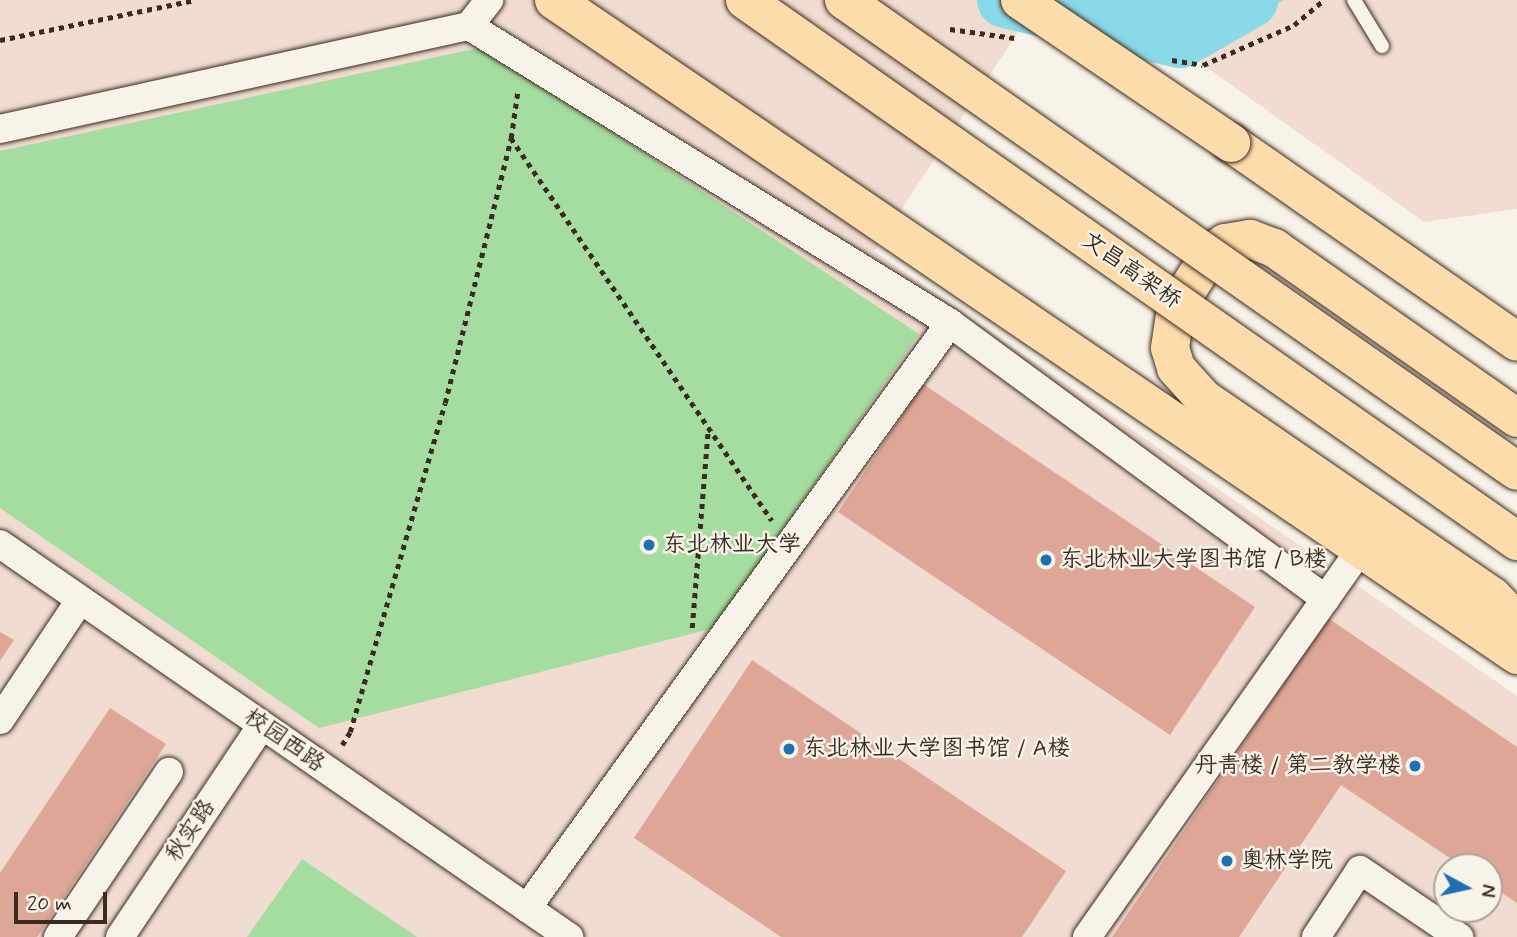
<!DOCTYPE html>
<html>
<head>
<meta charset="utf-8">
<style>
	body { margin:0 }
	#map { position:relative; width:1517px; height:937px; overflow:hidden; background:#f7f3e8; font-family:Mynerve,"LXGW WenKai TC",sans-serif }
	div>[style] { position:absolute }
	.built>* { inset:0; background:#f0dcd0 }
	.green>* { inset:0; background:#a5dca0 }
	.water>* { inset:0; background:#8ad9e8 }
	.river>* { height:56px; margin:-28px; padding:0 28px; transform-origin:28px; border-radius:28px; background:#8ad9e8 }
	.building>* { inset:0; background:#dea697 }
	.path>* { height:4.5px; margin-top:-2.25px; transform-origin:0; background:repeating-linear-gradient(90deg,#3b2a1e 0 5px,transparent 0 10px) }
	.roads { filter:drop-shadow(0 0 2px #3b2a1e) drop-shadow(0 0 2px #3b2a1e) }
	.service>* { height:14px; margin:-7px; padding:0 7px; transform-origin:7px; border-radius:7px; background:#f7f3e8 }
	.minor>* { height:28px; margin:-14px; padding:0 14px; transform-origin:14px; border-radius:14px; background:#f7f3e8 }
	.primary>* { height:38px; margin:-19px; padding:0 19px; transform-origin:19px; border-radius:19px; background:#fddcac }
	.bridges { filter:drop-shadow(0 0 2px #3b2a1e) drop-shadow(0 0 2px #3b2a1e) }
	.primary-bridge>* { height:38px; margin:-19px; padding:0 19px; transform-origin:19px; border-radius:19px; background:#fddcac }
	.trunk-bridge>* { height:38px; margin:-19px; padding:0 19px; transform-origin:19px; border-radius:19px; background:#fddcac }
	.dots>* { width:19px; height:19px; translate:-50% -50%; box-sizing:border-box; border:4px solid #f7f3e8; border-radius:50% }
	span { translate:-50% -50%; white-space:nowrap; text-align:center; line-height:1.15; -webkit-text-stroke:5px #f7f3e8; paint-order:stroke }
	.street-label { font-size:23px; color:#3b2a1e }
	.poi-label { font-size:23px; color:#3b2a1e }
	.left { translate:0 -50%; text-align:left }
	.right { translate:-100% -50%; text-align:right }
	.north { position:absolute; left:1433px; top:853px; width:70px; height:70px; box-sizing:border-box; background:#f7f3e8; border:2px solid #aca397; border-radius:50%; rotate:98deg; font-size:19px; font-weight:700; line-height:28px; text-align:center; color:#3b2a1e }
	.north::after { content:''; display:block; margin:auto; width:24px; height:32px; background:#1f6fb2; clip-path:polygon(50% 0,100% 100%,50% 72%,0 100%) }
	.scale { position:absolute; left:14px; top:892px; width:93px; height:32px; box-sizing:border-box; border:4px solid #3b2a1e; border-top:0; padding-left:9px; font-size:21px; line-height:24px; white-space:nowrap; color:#3b2a1e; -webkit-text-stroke:5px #f7f3e8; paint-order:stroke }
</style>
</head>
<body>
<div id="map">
	<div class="built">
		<div style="clip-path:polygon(evenodd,0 0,1039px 0,874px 251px,1517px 696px,1517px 937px,0 937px,0 0,1447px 867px,1489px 867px,1489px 909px,1447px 909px,1447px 867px)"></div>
		<div style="clip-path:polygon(1112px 0,1517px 0,1517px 209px,1424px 222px)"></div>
	</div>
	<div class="green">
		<div style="clip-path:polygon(483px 47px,919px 334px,714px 628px,319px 728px,0 508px,0 151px)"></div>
		<div style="clip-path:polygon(302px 859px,417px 937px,247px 937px)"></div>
	</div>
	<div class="water">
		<div style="clip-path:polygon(1112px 0,1284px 0,1187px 51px)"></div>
	</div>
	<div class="river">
		<div style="left:1005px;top:0;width:180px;rotate:12.9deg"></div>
		<div style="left:1180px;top:40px;width:81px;rotate:-29.7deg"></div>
	</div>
	<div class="building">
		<div style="clip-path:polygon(923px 384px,1255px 607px,1170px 735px,838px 512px)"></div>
		<div style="clip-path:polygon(1328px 618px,1517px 747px,1517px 903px,1489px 884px,1489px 867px,1463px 867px,1341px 785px,1239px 937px,1112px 937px)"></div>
		<div style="clip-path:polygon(0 632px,14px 640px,0 661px)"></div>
		<div style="clip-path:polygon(752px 660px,1066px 871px,1022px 937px,781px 937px,634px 838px)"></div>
		<div style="clip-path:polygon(110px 708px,166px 744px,37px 937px,0 937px,0 873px)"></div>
	</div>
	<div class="path">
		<div style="left:950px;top:29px;width:65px;rotate:8deg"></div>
		<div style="left:0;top:40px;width:199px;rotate:-11.6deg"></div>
		<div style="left:1172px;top:60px;width:31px;rotate:9deg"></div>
		<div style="left:1203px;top:65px;width:99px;rotate:-23.7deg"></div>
		<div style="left:1294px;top:25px;width:39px;rotate:-40deg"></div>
		<div style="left:511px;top:138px;width:463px;rotate:55.7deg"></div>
		<div style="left:692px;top:628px;width:198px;rotate:-85.4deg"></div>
		<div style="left:342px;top:745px;width:15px;rotate:-58deg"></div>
		<div style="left:350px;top:732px;width:342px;rotate:-73.9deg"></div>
		<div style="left:445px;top:403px;width:273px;rotate:-76deg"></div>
		<div style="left:511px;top:138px;width:49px;rotate:-81.9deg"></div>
	</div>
	<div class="roads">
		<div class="service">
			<div style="left:1354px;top:0;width:54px;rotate:58.7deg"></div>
		</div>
		<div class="minor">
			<div style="left:469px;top:26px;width:33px;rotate:-52deg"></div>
			<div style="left:0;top:129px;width:480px;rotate:-12.4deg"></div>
			<div style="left:469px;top:26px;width:565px;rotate:31.69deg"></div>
			<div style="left:950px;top:323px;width:466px;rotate:36.3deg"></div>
			<div style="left:0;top:544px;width:692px;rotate:34.63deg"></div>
			<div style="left:0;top:720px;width:144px;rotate:-56.3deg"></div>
			<div style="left:527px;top:908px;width:722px;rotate:-54.13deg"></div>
			<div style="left:58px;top:937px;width:199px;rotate:-56.1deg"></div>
			<div style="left:120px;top:937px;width:255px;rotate:-56.2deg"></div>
			<div style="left:1087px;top:937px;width:476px;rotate:-54.8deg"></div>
			<div style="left:1316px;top:937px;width:80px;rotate:-56.7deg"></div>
			<div style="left:1360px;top:870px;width:120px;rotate:34.1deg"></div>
		</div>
		<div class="primary">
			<div style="left:554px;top:0;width:1165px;rotate:34.22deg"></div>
			<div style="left:1231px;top:143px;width:348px;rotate:34.8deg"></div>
			<div style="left:1517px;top:418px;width:297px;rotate:-145deg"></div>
			<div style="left:1274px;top:248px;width:26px;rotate:-159deg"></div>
			<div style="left:1250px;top:239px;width:25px;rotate:171deg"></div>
			<div style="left:1225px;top:243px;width:17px;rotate:144deg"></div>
			<div style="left:1211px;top:253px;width:65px;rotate:122.5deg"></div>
			<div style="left:1176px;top:308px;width:40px;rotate:98.5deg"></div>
			<div style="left:1170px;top:348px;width:21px;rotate:73deg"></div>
			<div style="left:1176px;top:368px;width:42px;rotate:47.9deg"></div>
			<div style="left:1204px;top:399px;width:350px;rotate:34.4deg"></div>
			<div style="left:1493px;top:597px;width:35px;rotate:46deg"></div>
		</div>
	</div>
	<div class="bridges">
		<div class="primary-bridge">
			<div style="left:1020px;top:0;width:255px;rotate:34.1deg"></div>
		</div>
		<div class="trunk-bridge">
			<div style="left:745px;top:0;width:943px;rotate:35.02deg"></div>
			<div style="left:844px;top:0;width:821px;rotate:34.99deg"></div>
		</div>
	</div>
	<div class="dots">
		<div style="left:649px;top:545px;background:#1f6fb2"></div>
		<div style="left:1046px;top:560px;background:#1f6fb2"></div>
		<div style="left:789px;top:749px;background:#1f6fb2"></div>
		<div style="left:1415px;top:766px;background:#1f6fb2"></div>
		<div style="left:1227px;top:861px;background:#1f6fb2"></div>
	</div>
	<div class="street-label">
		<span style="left:1131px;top:271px;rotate:35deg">文昌高架桥</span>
		<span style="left:284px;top:741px;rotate:35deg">校园西路</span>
		<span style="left:191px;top:831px;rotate:-56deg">秋实路</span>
	</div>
	<div class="poi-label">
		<span class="left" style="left:663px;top:545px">东北林业大学</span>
		<span class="left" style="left:1060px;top:560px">东北林业大学图书馆 / B楼</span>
		<span class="left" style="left:803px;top:749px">东北林业大学图书馆 / A楼</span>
		<span class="right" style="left:1401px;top:766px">丹青楼 / 第二教学楼</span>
		<span class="left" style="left:1241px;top:861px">奥林学院</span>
	</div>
	<div class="north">N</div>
	<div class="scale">20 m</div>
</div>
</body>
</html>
